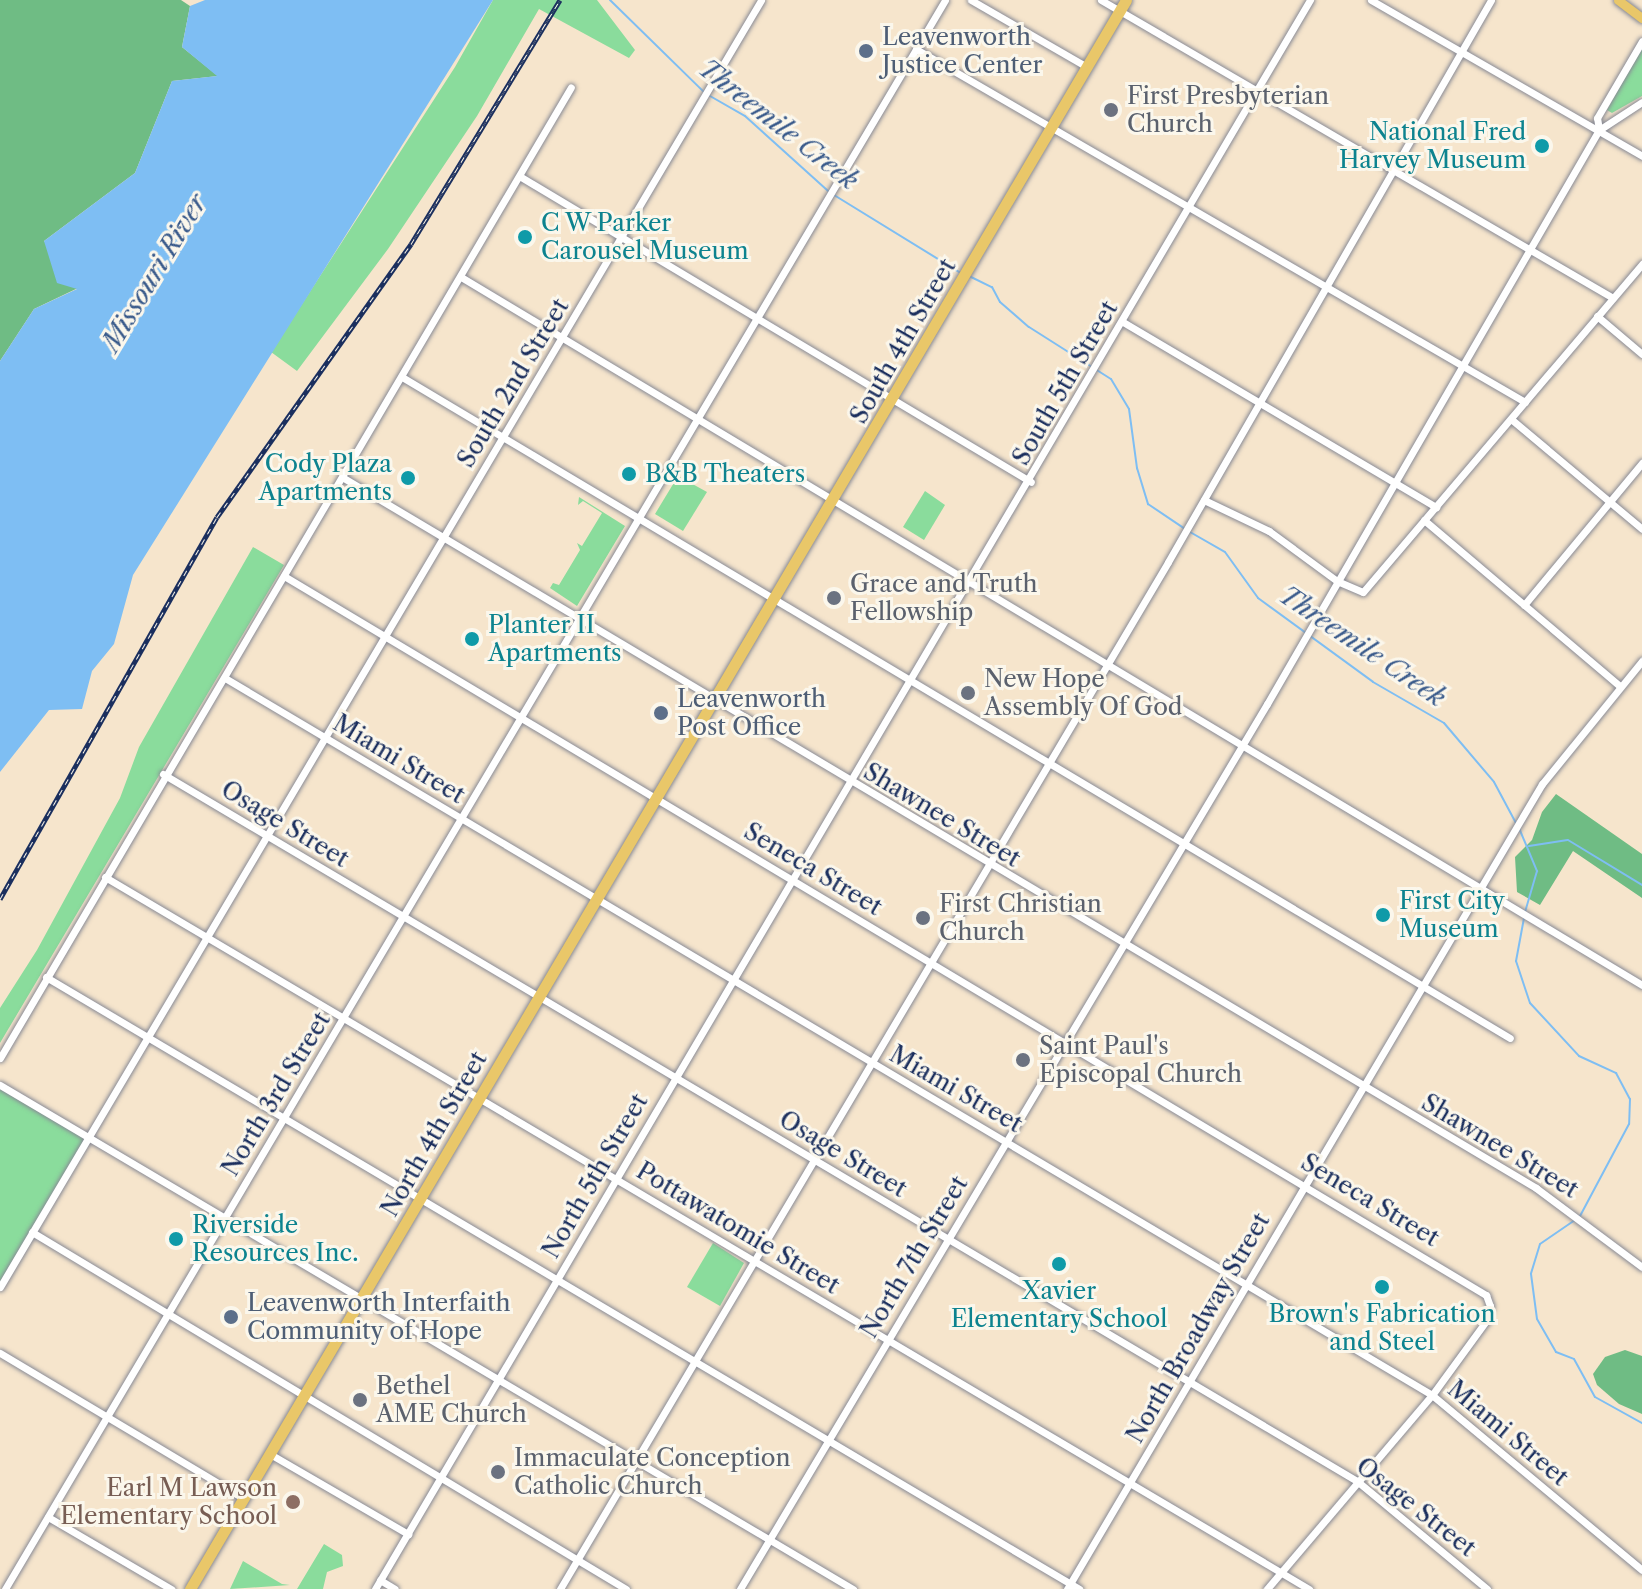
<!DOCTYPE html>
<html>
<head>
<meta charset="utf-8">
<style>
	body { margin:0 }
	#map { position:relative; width:1642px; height:1589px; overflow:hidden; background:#f6e5cc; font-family:"Libre Caslon Text",serif }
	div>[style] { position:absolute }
	.green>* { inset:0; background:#8adc9c }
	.forest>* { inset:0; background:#6fbc84 }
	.water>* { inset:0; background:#7ebef3 }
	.stream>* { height:2px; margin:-1px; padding:0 1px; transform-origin:1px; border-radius:1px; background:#7ebef3 }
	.roads { filter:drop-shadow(0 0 2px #888a95) drop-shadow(0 0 2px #888a95) }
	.minor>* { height:7px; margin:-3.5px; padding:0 3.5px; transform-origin:3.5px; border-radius:3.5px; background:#fff }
	.major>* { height:9px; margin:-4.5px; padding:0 4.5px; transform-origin:4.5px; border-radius:4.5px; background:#e9c769 }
	.highway>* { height:11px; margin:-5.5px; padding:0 5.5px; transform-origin:5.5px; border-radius:5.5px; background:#e9c769 }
	.rail>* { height:5px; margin-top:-2.5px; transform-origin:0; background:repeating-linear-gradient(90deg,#fbf7ec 0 6px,#1b2f5e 0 12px); box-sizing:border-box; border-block:2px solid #1b2f5e }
	.dots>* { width:22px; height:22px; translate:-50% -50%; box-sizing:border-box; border:4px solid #fbf7ec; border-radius:50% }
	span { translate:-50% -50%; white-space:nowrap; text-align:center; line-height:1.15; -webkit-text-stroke:6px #fbf7ec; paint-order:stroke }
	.service-label { font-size:24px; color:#4e5e75 }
	.left { translate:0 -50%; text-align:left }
	.worship-label { font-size:24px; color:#5b616d }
	.culture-label { font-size:24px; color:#0d838f }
	.right { translate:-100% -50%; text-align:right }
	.street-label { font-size:24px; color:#1b2f5e }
	.education-label { font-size:24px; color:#785e54 }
	.water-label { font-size:26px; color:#395a8b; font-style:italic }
</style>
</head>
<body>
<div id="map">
	<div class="green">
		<div style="clip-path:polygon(493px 0,597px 0,635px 50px,629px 58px,539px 9px,477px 116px,388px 249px,297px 371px,271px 352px,455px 67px)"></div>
		<div style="clip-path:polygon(1642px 47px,1642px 96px,1612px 113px,1607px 110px)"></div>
		<div style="clip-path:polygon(678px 476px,707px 492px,683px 531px,655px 514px)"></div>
		<div style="clip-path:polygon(925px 491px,945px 505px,924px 540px,903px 527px)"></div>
		<div style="clip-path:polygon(579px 497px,625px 526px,577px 606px,550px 588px,553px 583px,559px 585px,580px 550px,577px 543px,582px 546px,602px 513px,583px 501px,578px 505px)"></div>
		<div style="clip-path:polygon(253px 547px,284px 565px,0 1043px,0 1008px,37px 950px,120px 798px,139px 747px)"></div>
		<div style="clip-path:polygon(0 1085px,88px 1137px,0 1287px)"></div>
		<div style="clip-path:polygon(713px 1243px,744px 1263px,720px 1306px,687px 1287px)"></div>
		<div style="clip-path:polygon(324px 1544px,342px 1555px,343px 1566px,327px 1572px,323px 1589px,297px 1589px)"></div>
		<div style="clip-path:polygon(243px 1561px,282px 1584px,290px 1585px,230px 1589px)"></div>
	</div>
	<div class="forest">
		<div style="clip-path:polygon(0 0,181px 0,190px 6px,182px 47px,218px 76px,172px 81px,135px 173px,44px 241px,78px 288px,34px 309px,0 361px)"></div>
		<div style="clip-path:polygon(1556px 794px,1642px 854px,1642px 898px,1573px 851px,1540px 905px,1517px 892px,1515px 857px,1532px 840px,1542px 812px)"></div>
		<div style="clip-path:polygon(1625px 1350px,1642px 1356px,1642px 1414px,1619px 1404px,1597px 1385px,1593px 1374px,1605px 1357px)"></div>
	</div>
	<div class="water">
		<div style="clip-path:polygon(205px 0,493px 0,133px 575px,114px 644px,92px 671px,82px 709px,49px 710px,0 772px,0 361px,34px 309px,77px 289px,57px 283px,44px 241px,135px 173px,172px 81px,217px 76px,182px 47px,190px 6px)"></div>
	</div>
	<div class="stream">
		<div style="left:610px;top:0;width:132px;rotate:44.4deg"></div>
		<div style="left:710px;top:96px;width:40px;rotate:29.7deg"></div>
		<div style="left:745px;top:116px;width:112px;rotate:42.1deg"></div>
		<div style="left:834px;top:195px;width:149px;rotate:31.6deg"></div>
		<div style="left:967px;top:275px;width:28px;rotate:26deg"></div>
		<div style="left:992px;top:287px;width:17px;rotate:62deg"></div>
		<div style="left:1000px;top:302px;width:38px;rotate:41deg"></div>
		<div style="left:1029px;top:327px;width:97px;rotate:32.4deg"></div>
		<div style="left:1111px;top:379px;width:35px;rotate:59deg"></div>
		<div style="left:1129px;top:409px;width:60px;rotate:82.3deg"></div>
		<div style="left:1137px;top:468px;width:38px;rotate:73deg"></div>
		<div style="left:1148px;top:504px;width:45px;rotate:34deg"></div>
		<div style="left:1190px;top:532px;width:40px;rotate:29.7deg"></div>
		<div style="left:1225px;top:552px;width:57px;rotate:54.3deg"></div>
		<div style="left:1258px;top:598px;width:142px;rotate:36.1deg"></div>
		<div style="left:1373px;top:682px;width:82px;rotate:30deg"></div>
		<div style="left:1444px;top:723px;width:77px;rotate:49.7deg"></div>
		<div style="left:1494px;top:782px;width:47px;rotate:61.8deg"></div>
		<div style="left:1519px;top:828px;width:47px;rotate:67.3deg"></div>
		<div style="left:1537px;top:871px;width:43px;rotate:106.3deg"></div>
		<div style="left:1529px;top:846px;width:39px;rotate:-9deg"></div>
		<div style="left:1568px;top:840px;width:87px;rotate:31.3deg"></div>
		<div style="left:1524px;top:918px;width:44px;rotate:100.5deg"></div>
		<div style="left:1516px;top:961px;width:44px;rotate:71.6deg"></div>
		<div style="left:1530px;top:1003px;width:72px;rotate:47.2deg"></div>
		<div style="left:1579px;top:1056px;width:41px;rotate:24.7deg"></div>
		<div style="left:1616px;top:1073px;width:30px;rotate:62deg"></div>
		<div style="left:1630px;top:1099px;width:25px;rotate:92deg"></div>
		<div style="left:1629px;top:1124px;width:104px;rotate:118deg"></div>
		<div style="left:1575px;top:1220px;width:42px;rotate:145.6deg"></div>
		<div style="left:1540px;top:1244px;width:31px;rotate:107deg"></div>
		<div style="left:1531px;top:1274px;width:45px;rotate:82.4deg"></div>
		<div style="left:1537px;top:1319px;width:38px;rotate:60deg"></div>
		<div style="left:1556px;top:1352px;width:19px;rotate:21deg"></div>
		<div style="left:1574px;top:1359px;width:43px;rotate:61.1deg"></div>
		<div style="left:1595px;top:1397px;width:54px;rotate:29deg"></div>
	</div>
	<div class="roads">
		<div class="minor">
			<div style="left:971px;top:0;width:134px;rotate:30deg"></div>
			<div style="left:1101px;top:0;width:592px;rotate:30.2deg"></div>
			<div style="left:1371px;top:0;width:313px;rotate:29.9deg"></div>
			<div style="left:916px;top:49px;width:704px;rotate:30.1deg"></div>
			<div style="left:1599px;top:130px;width:12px;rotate:-99deg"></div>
			<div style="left:1597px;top:118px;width:89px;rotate:-59.7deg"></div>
			<div style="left:521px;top:177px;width:594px;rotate:30.88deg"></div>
			<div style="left:461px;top:277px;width:1377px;rotate:30.94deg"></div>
			<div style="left:1597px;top:316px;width:59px;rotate:40.2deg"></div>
			<div style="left:1123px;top:322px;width:364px;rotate:30.6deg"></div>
			<div style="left:402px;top:377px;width:1290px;rotate:30.82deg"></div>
			<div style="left:1511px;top:419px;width:171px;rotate:40deg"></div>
			<div style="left:342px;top:477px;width:1390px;rotate:30.77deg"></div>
			<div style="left:1536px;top:1188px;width:132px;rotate:36.7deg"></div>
			<div style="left:1204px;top:500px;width:72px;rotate:25.5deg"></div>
			<div style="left:1269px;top:531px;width:84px;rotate:36.3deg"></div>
			<div style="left:1337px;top:581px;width:28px;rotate:23deg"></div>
			<div style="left:1363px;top:592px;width:431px;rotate:-49.6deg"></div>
			<div style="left:1424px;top:520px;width:257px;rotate:40.3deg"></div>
			<div style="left:284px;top:576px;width:1401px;rotate:30.89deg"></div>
			<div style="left:1486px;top:1295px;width:12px;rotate:70deg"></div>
			<div style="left:1490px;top:1306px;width:16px;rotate:105deg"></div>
			<div style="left:1486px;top:1321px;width:92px;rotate:126.1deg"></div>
			<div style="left:1432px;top:1395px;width:255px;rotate:130.4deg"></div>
			<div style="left:1524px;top:605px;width:185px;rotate:-50.3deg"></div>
			<div style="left:225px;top:678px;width:1404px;rotate:30.71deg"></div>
			<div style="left:1432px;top:1395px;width:273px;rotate:39.8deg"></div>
			<div style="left:163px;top:774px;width:1388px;rotate:30.63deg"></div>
			<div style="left:1357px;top:1481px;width:169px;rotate:39.7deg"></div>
			<div style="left:105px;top:877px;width:1399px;rotate:30.6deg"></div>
			<div style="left:46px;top:977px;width:1201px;rotate:30.64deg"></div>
			<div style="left:0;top:1058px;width:1126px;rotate:-59.54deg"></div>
			<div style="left:0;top:1085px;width:991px;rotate:30.58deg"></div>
			<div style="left:32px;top:1232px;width:693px;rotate:31.01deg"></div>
			<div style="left:0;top:1287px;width:1495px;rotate:-59.4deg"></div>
			<div style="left:0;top:1353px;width:283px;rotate:30.8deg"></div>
			<div style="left:270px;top:1454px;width:160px;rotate:30.1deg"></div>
			<div style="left:48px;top:1517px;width:143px;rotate:30.3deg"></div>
			<div style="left:380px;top:1580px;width:17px;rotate:31deg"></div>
			<div style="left:5px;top:1589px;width:1846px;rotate:-59.39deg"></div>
			<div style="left:375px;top:1589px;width:1844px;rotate:-59.53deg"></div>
			<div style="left:560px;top:1589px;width:1193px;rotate:-59.37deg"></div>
			<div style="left:1168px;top:562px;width:648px;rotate:-60.11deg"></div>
			<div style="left:740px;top:1589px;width:1030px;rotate:-59.23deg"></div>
			<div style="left:1267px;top:704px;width:663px;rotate:-59.96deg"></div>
			<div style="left:1599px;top:130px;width:51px;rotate:-33.1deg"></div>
			<div style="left:1067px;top:1589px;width:935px;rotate:-59.46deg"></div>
			<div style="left:1542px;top:784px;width:159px;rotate:-50.9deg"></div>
		</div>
		<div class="major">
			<div style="left:1618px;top:0;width:30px;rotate:37deg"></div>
		</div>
		<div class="highway">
			<div style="left:190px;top:1589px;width:1844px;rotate:-59.5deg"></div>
		</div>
	</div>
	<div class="rail">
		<div style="left:0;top:899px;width:439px;rotate:-60.4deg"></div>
		<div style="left:217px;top:517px;width:335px;rotate:-54.6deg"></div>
		<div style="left:411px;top:244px;width:286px;rotate:-58.6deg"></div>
	</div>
	<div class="dots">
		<div style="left:866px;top:51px;background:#5c6f8a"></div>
		<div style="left:1111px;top:110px;background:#6b7280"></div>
		<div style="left:1542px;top:146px;background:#0f9aa8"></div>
		<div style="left:525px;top:237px;background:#0f9aa8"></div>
		<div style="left:629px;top:474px;background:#0f9aa8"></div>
		<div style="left:408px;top:478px;background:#0f9aa8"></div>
		<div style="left:834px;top:598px;background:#6b7280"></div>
		<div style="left:472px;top:639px;background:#0f9aa8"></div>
		<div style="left:968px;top:693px;background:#6b7280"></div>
		<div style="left:661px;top:713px;background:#5c6f8a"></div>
		<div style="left:1383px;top:915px;background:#0f9aa8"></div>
		<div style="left:923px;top:918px;background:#6b7280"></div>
		<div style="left:1023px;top:1060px;background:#6b7280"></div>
		<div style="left:176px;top:1239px;background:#0f9aa8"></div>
		<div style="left:1059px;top:1264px;background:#0f9aa8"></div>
		<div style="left:1382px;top:1287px;background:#0f9aa8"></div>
		<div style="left:231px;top:1317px;background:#5c6f8a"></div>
		<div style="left:360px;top:1400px;background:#6b7280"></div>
		<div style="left:498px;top:1472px;background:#6b7280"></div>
		<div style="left:293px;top:1502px;background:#8d6e63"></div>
	</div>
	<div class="service-label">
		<span class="left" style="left:882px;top:51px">Leavenworth<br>Justice Center</span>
		<span class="left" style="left:677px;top:713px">Leavenworth<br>Post Office</span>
		<span class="left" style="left:247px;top:1317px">Leavenworth Interfaith<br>Community of Hope</span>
	</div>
	<div class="worship-label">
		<span class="left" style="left:1127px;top:110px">First Presbyterian<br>Church</span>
		<span class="left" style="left:850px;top:598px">Grace and Truth<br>Fellowship</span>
		<span class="left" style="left:984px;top:693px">New Hope<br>Assembly Of God</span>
		<span class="left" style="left:939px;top:918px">First Christian<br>Church</span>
		<span class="left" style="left:1039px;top:1060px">Saint Paul's<br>Episcopal Church</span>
		<span class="left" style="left:376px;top:1400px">Bethel<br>AME Church</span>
		<span class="left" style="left:514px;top:1472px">Immaculate Conception<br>Catholic Church</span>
	</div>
	<div class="culture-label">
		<span class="right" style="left:1526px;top:146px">National Fred<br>Harvey Museum</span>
		<span class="left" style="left:541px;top:237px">C W Parker<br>Carousel Museum</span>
		<span class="right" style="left:392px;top:478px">Cody Plaza<br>Apartments</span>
		<span class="left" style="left:645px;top:474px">B&amp;B Theaters</span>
		<span class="left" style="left:488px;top:639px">Planter II<br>Apartments</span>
		<span class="left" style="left:1399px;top:915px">First City<br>Museum</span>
		<span class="left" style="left:192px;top:1239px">Riverside<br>Resources Inc.</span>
		<span style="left:1059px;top:1305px">Xavier<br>Elementary School</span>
		<span style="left:1382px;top:1328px">Brown's Fabrication<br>and Steel</span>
	</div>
	<div class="street-label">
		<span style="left:903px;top:341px;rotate:-60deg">South 4th Street</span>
		<span style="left:513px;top:383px;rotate:-59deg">South 2nd Street</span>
		<span style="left:1065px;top:383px;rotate:-60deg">South 5th Street</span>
		<span style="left:399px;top:759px;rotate:31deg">Miami Street</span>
		<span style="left:942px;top:815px;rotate:31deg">Shawnee Street</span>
		<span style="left:285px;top:824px;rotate:31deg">Osage Street</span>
		<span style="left:813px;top:869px;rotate:31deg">Seneca Street</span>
		<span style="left:956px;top:1089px;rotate:30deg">Miami Street</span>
		<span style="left:276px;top:1094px;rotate:-59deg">North 3rd Street</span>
		<span style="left:434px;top:1134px;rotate:-60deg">North 4th Street</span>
		<span style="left:1500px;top:1146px;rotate:31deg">Shawnee Street</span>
		<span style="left:843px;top:1154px;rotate:31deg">Osage Street</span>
		<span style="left:595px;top:1176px;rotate:-60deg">North 5th Street</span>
		<span style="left:1370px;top:1200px;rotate:31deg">Seneca Street</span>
		<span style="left:738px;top:1228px;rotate:31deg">Pottawatomie Street</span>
		<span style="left:914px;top:1257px;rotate:-59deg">North 7th Street</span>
		<span style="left:1198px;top:1328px;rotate:-60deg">North Broadway Street</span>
		<span style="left:1508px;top:1433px;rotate:40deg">Miami Street</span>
		<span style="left:1416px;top:1507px;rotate:38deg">Osage Street</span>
	</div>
	<div class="education-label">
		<span class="right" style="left:277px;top:1502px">Earl M Lawson<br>Elementary School</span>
	</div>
	<div class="water-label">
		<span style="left:778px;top:125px;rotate:38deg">Threemile Creek</span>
		<span style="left:155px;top:273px;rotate:-59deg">Missouri River</span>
		<span style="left:1362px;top:647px;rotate:34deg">Threemile Creek</span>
	</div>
</div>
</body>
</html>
